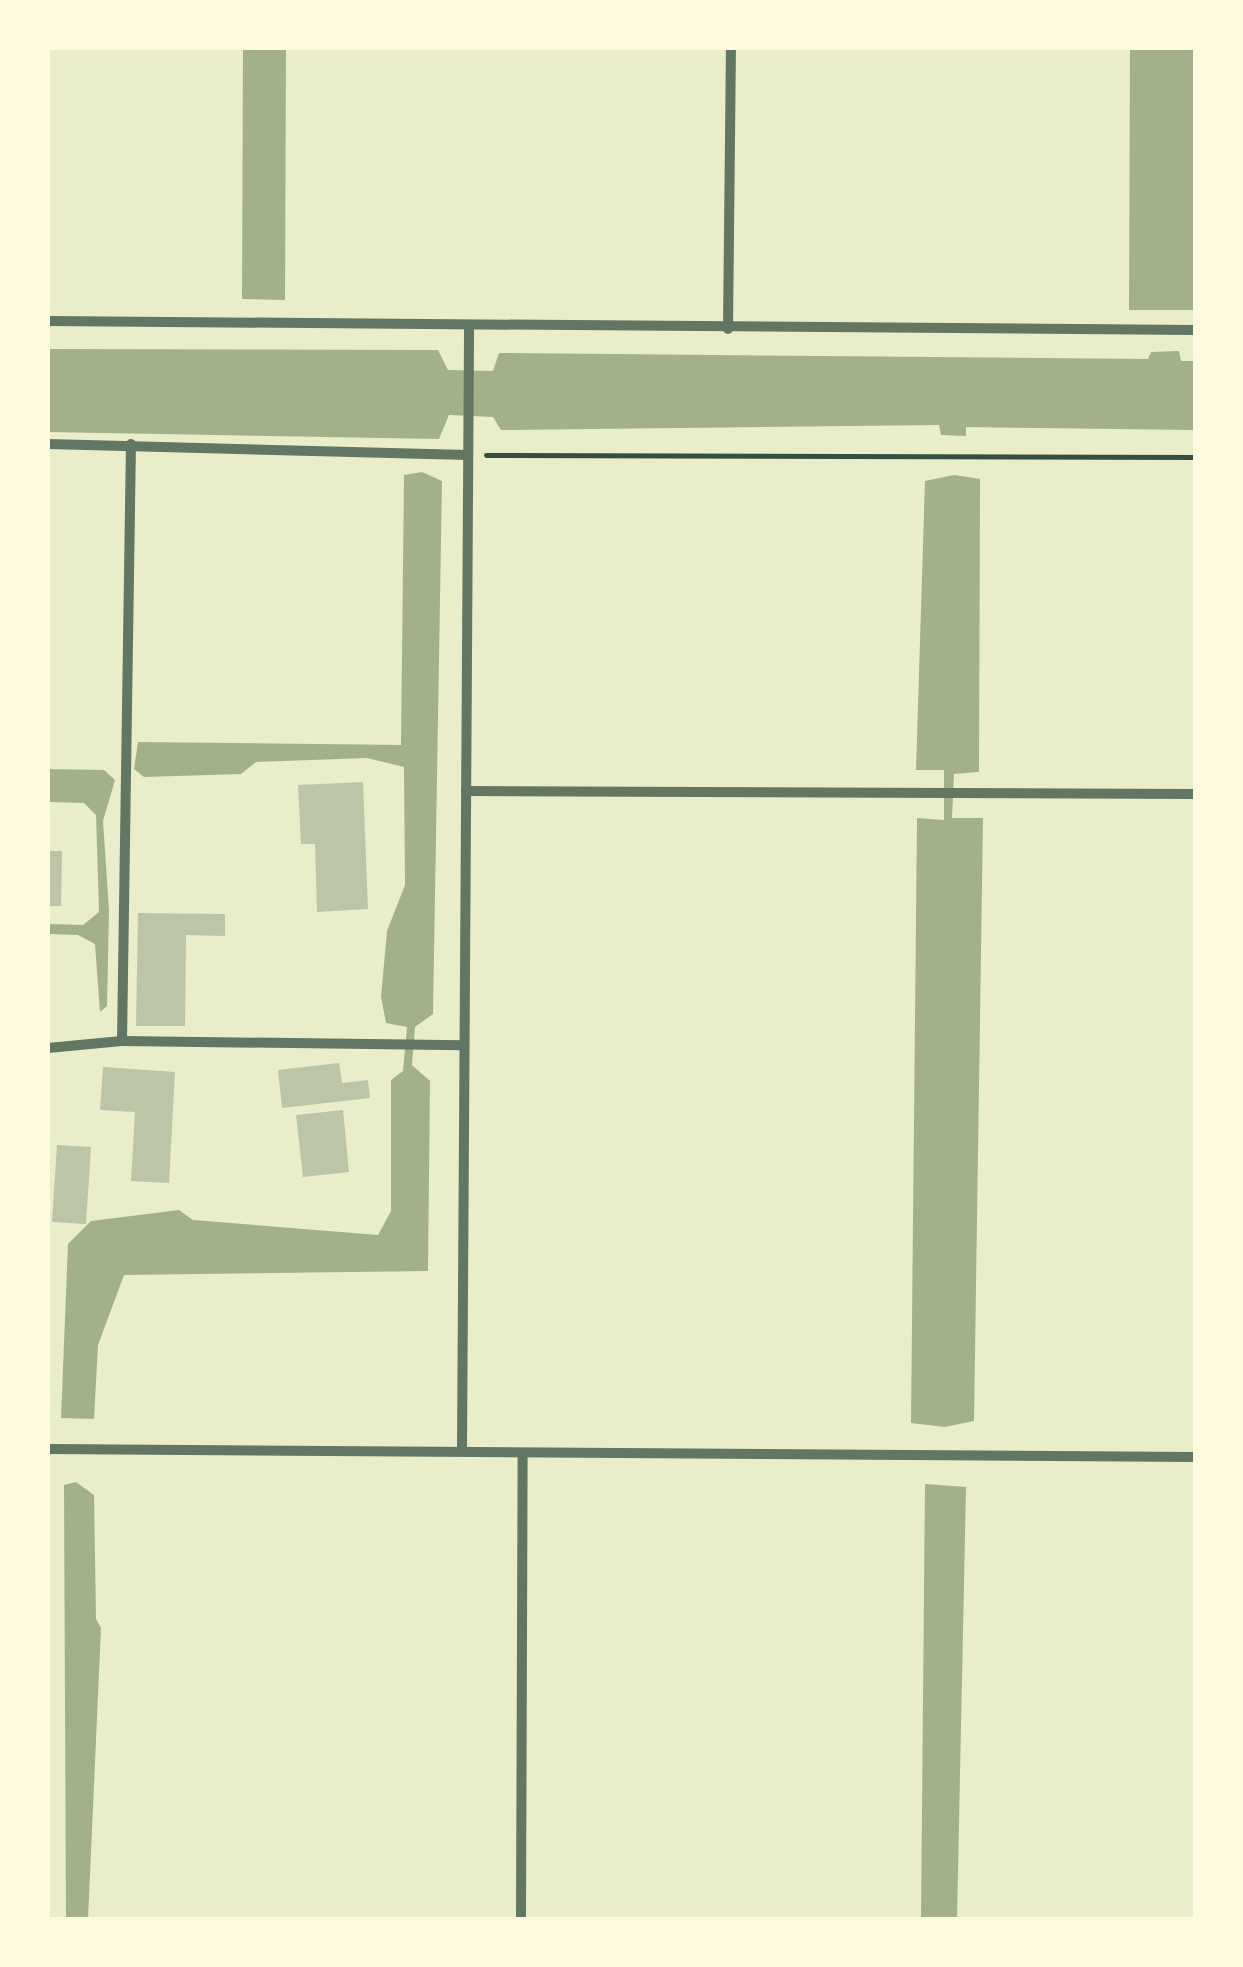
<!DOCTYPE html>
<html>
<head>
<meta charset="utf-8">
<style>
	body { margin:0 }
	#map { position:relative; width:1243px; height:1967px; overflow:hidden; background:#e9edc9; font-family:"Exo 2",sans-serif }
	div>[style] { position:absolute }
	.water>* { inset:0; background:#a3b18a }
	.building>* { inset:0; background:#bcc5a7 }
	.path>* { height:5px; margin:-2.5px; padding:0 2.5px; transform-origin:2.5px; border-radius:2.5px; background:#344e41 }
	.minor>* { height:10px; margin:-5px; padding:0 5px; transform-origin:5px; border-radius:5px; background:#617663 }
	span { translate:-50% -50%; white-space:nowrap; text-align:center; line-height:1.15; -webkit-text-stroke:10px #fefae0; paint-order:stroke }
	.frame { position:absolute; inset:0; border:50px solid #fefae0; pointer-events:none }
</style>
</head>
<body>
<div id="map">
	<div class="water">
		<div style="clip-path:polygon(243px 48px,286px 48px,285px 300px,242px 299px)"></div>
		<div style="clip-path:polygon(1130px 48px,1195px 48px,1195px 310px,1129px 310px)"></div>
		<div style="clip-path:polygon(48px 349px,438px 350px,448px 370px,493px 371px,499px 353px,1148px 359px,1151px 352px,1179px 351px,1181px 361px,1195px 361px,1195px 430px,966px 427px,966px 436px,941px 435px,939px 425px,501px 430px,493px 417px,449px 415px,439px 439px,48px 432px)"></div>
		<div style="clip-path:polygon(422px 472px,442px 481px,433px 1014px,415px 1027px,412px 1065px,430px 1081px,428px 1271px,124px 1275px,98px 1345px,94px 1419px,61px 1418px,68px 1244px,91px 1221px,179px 1210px,193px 1220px,378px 1235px,391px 1211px,391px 1080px,403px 1071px,407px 1027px,386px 1023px,381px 997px,387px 931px,405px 885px,404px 767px,367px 758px,256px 762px,241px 774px,144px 777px,134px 769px,138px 742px,401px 745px,404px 475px)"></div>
		<div style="clip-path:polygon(954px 475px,980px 479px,979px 772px,954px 774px,952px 818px,983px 818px,974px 1421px,945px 1427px,911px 1423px,917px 818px,944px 820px,944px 770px,916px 770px,925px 481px)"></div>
		<div style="clip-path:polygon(48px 769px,104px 770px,115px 780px,103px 821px,109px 910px,107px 1006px,100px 1012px,95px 944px,78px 935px,48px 934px,48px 924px,83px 925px,99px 912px,96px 815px,84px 803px,48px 802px)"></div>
		<div style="clip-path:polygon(76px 1482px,94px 1495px,96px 1619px,101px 1628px,88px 1920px,66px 1919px,64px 1485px)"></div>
		<div style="clip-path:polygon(925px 1484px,966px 1487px,957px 1919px,921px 1919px)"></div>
	</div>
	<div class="building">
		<div style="clip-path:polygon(363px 782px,368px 909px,317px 912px,315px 844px,301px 844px,298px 785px)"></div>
		<div style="clip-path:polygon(48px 851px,62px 851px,61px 906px,48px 906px)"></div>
		<div style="clip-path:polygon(138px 913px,225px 914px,225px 936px,186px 935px,185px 1026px,136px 1026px)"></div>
		<div style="clip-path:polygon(339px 1063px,342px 1083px,368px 1080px,370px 1098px,282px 1108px,278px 1070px)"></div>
		<div style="clip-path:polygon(103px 1067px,175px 1072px,169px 1183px,131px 1181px,135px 1112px,100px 1110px)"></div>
		<div style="clip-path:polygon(343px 1110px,349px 1172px,303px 1177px,296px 1115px)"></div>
		<div style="clip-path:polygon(57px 1145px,91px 1147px,86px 1224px,52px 1222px)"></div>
	</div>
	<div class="path">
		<div style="left:486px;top:455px;width:710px;rotate:0.16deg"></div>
	</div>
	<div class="minor">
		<div style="left:48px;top:321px;width:1148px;rotate:0.45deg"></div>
		<div style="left:728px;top:329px;width:281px;rotate:-89.4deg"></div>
		<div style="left:48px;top:444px;width:420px;rotate:1.5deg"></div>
		<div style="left:466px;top:791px;width:730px;rotate:0.24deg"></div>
		<div style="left:122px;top:1041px;width:597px;rotate:-89.14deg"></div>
		<div style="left:48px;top:1048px;width:74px;rotate:-5.4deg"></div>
		<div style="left:122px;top:1041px;width:342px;rotate:0.7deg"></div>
		<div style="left:48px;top:1449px;width:1148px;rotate:0.4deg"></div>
		<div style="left:462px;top:1450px;width:1123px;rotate:-89.64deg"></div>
		<div style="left:521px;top:1920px;width:467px;rotate:-89.8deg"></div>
	</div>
	<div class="frame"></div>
</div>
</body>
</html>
